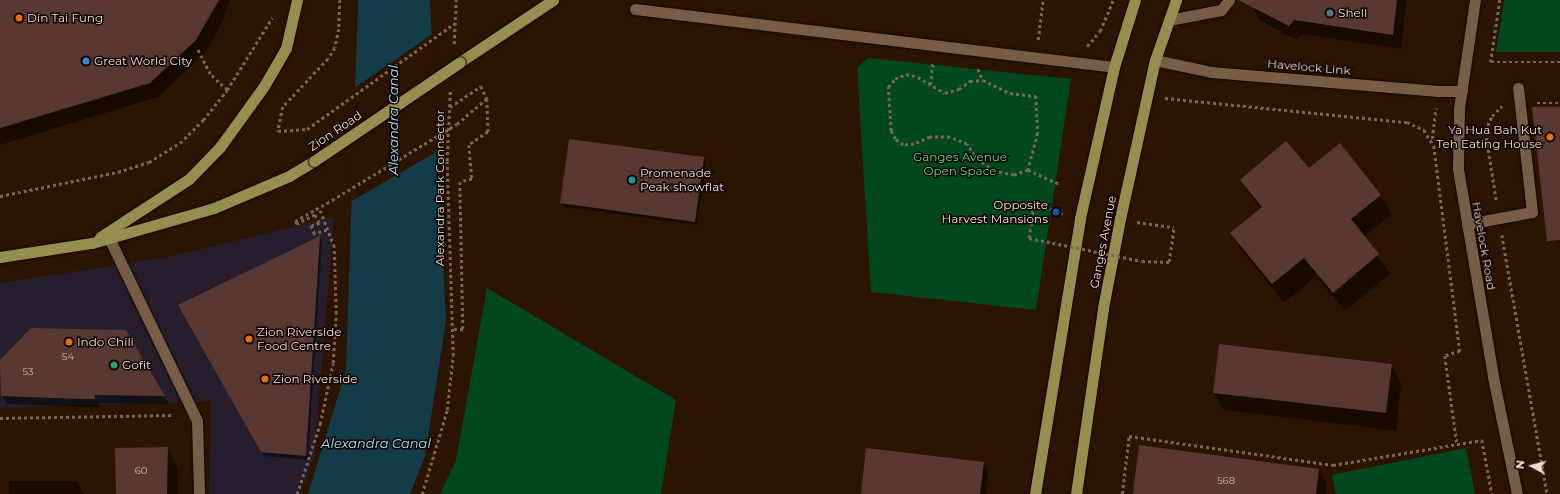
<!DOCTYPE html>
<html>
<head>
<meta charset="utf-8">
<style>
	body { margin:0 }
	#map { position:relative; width:1560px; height:494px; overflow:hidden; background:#2b1502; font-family:Montserrat,sans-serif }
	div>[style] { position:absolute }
	.commercial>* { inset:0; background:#271e2d }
	.green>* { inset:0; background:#01481e }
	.water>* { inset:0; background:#133b48 }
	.pier>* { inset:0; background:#2b1502 }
	.shadow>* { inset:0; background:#0007 }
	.building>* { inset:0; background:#593833 }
	.path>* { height:2.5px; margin-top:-1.25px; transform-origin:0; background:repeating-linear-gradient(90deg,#796655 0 3px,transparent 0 6px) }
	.roads { filter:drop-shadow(0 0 1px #130200) drop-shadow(0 0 1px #130200) }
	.service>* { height:11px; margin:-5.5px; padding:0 5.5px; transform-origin:5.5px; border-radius:5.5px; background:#775c46 }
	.minor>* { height:11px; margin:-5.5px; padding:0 5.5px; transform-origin:5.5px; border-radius:5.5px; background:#775c46 }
	.primary>* { height:11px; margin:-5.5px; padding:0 5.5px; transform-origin:5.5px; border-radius:5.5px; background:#968e4e }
	.path-bridge>* { height:2.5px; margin-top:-1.25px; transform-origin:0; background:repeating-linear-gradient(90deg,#796655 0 3px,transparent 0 6px) }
	.bridges { filter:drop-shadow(0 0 1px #130200) drop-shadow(0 0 1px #130200) }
	.primary-bridge>* { height:11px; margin:-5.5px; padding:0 5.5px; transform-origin:5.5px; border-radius:5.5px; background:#968e4e }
	.dots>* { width:11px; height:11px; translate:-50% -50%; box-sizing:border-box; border:2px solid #0d0401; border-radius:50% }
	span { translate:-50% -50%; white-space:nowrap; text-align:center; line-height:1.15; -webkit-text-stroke:3px #0d0401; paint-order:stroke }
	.number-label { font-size:10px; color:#cab6ab }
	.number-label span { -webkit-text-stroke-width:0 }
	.poi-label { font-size:12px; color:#f0e0d3 }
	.left { translate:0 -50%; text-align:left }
	.right { translate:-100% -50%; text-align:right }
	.street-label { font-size:12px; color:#f0e0d3 }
	.park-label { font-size:12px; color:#6cdc8b }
	.water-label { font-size:13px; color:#ade3f8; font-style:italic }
	.north { position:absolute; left:1512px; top:446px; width:40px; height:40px; -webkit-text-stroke:3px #0d0401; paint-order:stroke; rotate:277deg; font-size:11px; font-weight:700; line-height:16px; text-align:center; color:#f0e0d3 }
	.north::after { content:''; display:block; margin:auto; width:14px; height:18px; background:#f0e0d3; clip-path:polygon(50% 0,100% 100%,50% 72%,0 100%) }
</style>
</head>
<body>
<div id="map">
	<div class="commercial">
		<div style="clip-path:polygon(334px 217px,314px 456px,299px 494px,209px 494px,211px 401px,0 408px,0 283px,164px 258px)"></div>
	</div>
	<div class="green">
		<div style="clip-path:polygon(1504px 0,1560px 0,1560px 52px,1496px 52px)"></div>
		<div style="clip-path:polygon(868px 58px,1071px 79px,1036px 310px,871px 292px,857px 68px)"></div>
		<div style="clip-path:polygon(487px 288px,676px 400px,661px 494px,440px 494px,456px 460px)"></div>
		<div style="clip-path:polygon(1466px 448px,1475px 494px,1336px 494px,1332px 475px)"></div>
	</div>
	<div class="water">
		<div style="clip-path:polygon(358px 0,430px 0,446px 321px,425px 456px,410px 494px,308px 494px,346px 370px)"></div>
	</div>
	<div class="pier">
		<div style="clip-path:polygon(434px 33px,440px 150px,348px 203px,353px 89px)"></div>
	</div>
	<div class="shadow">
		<div style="clip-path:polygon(0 0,216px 0,213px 13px,218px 0,230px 0,222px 23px,204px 54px,158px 97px,0 145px)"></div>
		<div style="clip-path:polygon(1255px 0,1407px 0,1401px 49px,1302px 34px,1297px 40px,1260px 21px,1252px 6px)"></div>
		<div style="clip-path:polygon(704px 158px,706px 162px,697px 225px,564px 207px,561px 203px)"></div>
		<div style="clip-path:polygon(1308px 170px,1380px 195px,1392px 214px,1364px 237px,1390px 274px,1345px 311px,1316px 276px,1284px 303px,1243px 252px,1231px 233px,1260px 209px,1241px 180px)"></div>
		<div style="clip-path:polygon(320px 237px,322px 241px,308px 460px,264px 456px,179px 305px)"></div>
		<div style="clip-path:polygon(125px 331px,169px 404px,99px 403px,99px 407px,87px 407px,7px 404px,2px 395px)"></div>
		<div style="clip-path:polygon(1391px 365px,1401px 383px,1396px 431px,1224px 410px,1214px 393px)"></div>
		<div style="clip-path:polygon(167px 448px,178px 468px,178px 494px,117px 494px)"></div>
		<div style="clip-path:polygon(983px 463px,988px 472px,986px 494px,862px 494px)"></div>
		<div style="clip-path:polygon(1319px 470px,1327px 484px,1326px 494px,1134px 494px)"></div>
		<div style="clip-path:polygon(9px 481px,76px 481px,84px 494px,9px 494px)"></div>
	</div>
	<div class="building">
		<div style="clip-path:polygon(0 0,219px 0,196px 40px,150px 83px,0 128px)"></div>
		<div style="clip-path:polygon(1238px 0,1397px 0,1393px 35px,1294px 20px,1289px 26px)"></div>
		<div style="clip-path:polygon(1532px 107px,1560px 107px,1560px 240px,1547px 241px)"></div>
		<div style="clip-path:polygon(569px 139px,704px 157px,695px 222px,560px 203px)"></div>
		<div style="clip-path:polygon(1286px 141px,1309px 168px,1340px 143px,1381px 195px,1351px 219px,1379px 254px,1333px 293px,1304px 258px,1272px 284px,1230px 233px,1262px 207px,1240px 180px)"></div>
		<div style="clip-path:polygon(320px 236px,306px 456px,261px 452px,178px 305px)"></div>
		<div style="clip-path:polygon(31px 328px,126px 330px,165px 396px,95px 395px,95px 399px,81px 399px,1px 396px,0 360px)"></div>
		<div style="clip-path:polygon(1219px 344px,1392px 364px,1386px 413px,1213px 393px)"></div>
		<div style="clip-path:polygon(1139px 445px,1319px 469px,1316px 494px,1133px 494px)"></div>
		<div style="clip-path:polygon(168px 447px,167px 494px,116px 494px,115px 448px)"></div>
		<div style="clip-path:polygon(866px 448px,984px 462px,980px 494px,861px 494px)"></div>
	</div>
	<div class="path">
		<div style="left:340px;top:0;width:29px;rotate:92deg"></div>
		<div style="left:339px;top:29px;width:19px;rotate:102deg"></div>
		<div style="left:335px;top:48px;width:13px;rotate:122deg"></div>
		<div style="left:328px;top:59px;width:66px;rotate:133.2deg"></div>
		<div style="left:283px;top:107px;width:25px;rotate:102deg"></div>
		<div style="left:278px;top:131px;width:29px;rotate:-4deg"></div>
		<div style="left:307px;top:129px;width:182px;rotate:-35.6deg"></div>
		<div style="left:1500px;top:0;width:63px;rotate:98.3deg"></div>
		<div style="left:1491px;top:62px;width:69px"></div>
		<div style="left:1038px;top:40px;width:39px;rotate:-83deg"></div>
		<div style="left:454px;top:44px;width:44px;rotate:-87.4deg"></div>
		<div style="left:1087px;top:46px;width:20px;rotate:-49deg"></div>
		<div style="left:1100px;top:31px;width:34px;rotate:-67deg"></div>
		<div style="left:978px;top:69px;width:12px;rotate:66deg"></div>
		<div style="left:906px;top:74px;width:12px;rotate:14deg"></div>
		<div style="left:918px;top:77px;width:31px;rotate:31deg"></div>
		<div style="left:945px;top:93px;width:15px;rotate:-16deg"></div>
		<div style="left:959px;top:89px;width:14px;rotate:-36deg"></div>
		<div style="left:970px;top:81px;width:13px;rotate:-4deg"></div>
		<div style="left:983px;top:80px;width:30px;rotate:26deg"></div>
		<div style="left:1010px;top:93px;width:26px;rotate:7deg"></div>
		<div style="left:1036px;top:96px;width:37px;rotate:87deg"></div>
		<div style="left:1038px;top:133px;width:38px;rotate:105deg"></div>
		<div style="left:1028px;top:170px;width:15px;rotate:160deg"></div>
		<div style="left:1014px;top:175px;width:20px;rotate:-169deg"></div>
		<div style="left:994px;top:171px;width:19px;rotate:-145deg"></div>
		<div style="left:978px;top:160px;width:19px;rotate:-125deg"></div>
		<div style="left:967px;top:144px;width:18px;rotate:-158deg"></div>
		<div style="left:950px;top:137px;width:20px;rotate:180deg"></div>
		<div style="left:930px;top:137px;width:17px;rotate:156deg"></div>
		<div style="left:914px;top:144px;width:11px;rotate:175deg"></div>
		<div style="left:903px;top:145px;width:10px;rotate:-143deg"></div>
		<div style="left:895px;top:139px;width:9px;rotate:-117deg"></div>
		<div style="left:891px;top:131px;width:44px;rotate:-93.9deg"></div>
		<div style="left:888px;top:87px;width:11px;rotate:-49deg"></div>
		<div style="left:895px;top:79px;width:12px;rotate:-24deg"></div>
		<div style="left:930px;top:85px;width:23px;rotate:-83deg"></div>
		<div style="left:227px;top:90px;width:85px;rotate:-58deg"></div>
		<div style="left:1165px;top:98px;width:243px;rotate:5.7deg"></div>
		<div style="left:1407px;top:122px;width:19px;rotate:25deg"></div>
		<div style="left:1424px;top:130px;width:19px;rotate:58deg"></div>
		<div style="left:1434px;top:146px;width:207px;rotate:82.8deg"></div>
		<div style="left:1460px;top:351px;width:16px;rotate:162deg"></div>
		<div style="left:1445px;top:356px;width:89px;rotate:82.2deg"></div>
		<div style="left:1537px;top:103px;width:23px"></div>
		<div style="left:450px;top:107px;width:37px;rotate:-34deg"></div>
		<div style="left:481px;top:86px;width:14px;rotate:65deg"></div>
		<div style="left:487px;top:99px;width:33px;rotate:88deg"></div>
		<div style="left:488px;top:132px;width:23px;rotate:146deg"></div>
		<div style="left:469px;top:145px;width:34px;rotate:85deg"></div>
		<div style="left:472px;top:179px;width:12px;rotate:166deg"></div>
		<div style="left:460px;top:182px;width:148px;rotate:88.8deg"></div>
		<div style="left:463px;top:330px;width:12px;rotate:-175deg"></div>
		<div style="left:457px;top:124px;width:38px;rotate:-41deg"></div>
		<div style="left:1432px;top:139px;width:31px;rotate:-83deg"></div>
		<div style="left:1028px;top:170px;width:35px;rotate:24deg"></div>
		<div style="left:0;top:196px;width:120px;rotate:-11.5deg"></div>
		<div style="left:118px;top:172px;width:33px;rotate:-18deg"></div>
		<div style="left:149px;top:162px;width:36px;rotate:-32deg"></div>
		<div style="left:180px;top:143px;width:33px;rotate:-45deg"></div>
		<div style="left:203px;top:120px;width:38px;rotate:-51deg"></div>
		<div style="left:227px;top:90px;width:23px;rotate:-137deg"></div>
		<div style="left:210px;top:74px;width:30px;rotate:-117deg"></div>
		<div style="left:1496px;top:200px;width:70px;rotate:-99.1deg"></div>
		<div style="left:1485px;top:131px;width:17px;rotate:-65deg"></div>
		<div style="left:1492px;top:116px;width:14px;rotate:-45deg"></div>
		<div style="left:1137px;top:222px;width:37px;rotate:8deg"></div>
		<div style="left:327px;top:230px;width:14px;rotate:163deg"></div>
		<div style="left:314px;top:234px;width:9px;rotate:-111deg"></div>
		<div style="left:311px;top:226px;width:9px;rotate:-21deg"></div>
		<div style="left:319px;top:223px;width:9px;rotate:-117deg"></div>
		<div style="left:315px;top:215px;width:20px;rotate:153deg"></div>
		<div style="left:297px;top:224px;width:4px;rotate:-124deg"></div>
		<div style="left:295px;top:221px;width:43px;rotate:-29.6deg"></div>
		<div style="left:1502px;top:235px;width:263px;rotate:80.1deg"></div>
		<div style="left:1029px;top:238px;width:36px;rotate:-82deg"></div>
		<div style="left:1034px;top:202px;width:31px;rotate:22deg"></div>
		<div style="left:0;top:418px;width:173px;rotate:-1deg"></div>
		<div style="left:297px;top:494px;width:74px;rotate:-71.8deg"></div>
		<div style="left:320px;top:424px;width:62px;rotate:-78deg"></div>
		<div style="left:333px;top:363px;width:49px;rotate:-86.5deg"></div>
		<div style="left:336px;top:314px;width:67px;rotate:-91.7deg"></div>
		<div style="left:334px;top:247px;width:42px;rotate:-111deg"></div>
		<div style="left:422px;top:494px;width:88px;rotate:-73.4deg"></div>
		<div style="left:447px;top:410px;width:54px;rotate:-83.7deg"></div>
		<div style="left:453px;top:356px;width:195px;rotate:-91.8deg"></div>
		<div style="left:447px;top:161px;width:70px;rotate:-87.5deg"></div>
		<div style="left:1122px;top:494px;width:58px;rotate:-83.1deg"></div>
		<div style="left:1129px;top:436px;width:206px;rotate:8.1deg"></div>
		<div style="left:1333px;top:465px;width:151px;rotate:-9.5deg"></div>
		<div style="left:1482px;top:440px;width:55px;rotate:79.5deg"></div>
	</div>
	<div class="roads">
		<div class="service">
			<div style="left:635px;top:9px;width:482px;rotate:6.9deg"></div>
			<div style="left:1169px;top:20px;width:53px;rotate:-10.9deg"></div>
			<div style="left:1221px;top:10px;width:13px;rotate:-51deg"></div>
			<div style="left:1467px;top:224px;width:66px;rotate:-10.5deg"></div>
			<div style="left:1532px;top:212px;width:125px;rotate:-96.4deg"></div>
		</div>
		<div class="minor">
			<div style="left:1475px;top:0;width:110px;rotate:98.4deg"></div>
			<div style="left:1459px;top:109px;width:60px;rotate:91deg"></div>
			<div style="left:1458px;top:169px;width:211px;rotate:80.4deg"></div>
			<div style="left:1493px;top:377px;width:119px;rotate:78.4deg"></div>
			<div style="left:1155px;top:60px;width:57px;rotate:12.1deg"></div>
			<div style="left:1211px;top:72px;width:228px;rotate:4.8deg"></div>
			<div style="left:1438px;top:91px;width:24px"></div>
			<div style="left:109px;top:238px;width:203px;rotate:64.3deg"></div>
			<div style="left:197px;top:421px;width:73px;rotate:88.4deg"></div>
		</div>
		<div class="primary">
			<div style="left:460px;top:62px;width:112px;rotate:-33.7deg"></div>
			<div style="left:100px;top:237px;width:106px;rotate:-33.1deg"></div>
			<div style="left:189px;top:179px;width:45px;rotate:-45.9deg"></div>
			<div style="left:220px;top:147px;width:75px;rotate:-54.2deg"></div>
			<div style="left:264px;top:86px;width:44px;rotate:-59.9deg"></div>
			<div style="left:286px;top:48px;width:49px;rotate:-77.1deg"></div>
			<div style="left:0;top:257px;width:93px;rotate:-8.7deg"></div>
			<div style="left:92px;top:243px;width:127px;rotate:-16deg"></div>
			<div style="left:214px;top:208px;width:82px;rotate:-23.1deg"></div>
			<div style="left:289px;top:176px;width:29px;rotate:-31deg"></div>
			<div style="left:1035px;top:494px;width:280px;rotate:-80.7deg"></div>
			<div style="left:1080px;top:218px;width:155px;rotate:-77.3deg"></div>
			<div style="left:1114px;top:67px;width:70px;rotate:-72.6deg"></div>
			<div style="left:1076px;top:494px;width:188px;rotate:-81.7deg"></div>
			<div style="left:1103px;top:308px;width:91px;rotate:-79.2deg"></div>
			<div style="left:1120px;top:219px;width:163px;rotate:-77.6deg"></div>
			<div style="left:1155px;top:60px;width:64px;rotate:-70.7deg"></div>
		</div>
	</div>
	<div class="path-bridge">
		<div style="left:332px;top:200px;width:146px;rotate:-31.3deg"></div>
		<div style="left:1029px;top:238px;width:115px;rotate:11.5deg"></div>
		<div style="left:1142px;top:261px;width:27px;rotate:2deg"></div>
		<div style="left:1169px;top:262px;width:35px;rotate:-82deg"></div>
	</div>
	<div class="bridges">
		<div class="primary-bridge">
			<div style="left:314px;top:161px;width:176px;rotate:-34.1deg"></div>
		</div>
	</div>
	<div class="dots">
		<div style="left:1330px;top:13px;background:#5c6f8a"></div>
		<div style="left:19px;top:18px;background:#e8710a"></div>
		<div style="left:86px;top:61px;background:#3f7fe0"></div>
		<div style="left:1550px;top:137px;background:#e8710a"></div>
		<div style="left:632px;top:180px;background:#0f9aa8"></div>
		<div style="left:1056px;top:212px;background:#1a4fb4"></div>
		<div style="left:249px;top:339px;background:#e8710a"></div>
		<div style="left:69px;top:342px;background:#e8710a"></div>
		<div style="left:114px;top:365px;background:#2e9e5b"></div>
		<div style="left:265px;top:379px;background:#e8710a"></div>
	</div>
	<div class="number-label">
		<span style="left:68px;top:357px">54</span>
		<span style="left:28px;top:372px">53</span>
		<span style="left:141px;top:471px">60</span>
		<span style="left:1226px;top:481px">568</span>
	</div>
	<div class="poi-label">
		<span class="left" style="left:1338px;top:13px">Shell</span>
		<span class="left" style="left:27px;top:18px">Din Tai Fung</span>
		<span class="left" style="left:94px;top:61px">Great World City</span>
		<span class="right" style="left:1542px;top:137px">Ya Hua Bah Kut<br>Teh Eating House</span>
		<span class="left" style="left:640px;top:180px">Promenade<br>Peak showflat</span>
		<span class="right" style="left:1048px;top:212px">Opposite<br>Harvest Mansions</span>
		<span class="left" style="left:257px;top:339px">Zion Riverside<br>Food Centre</span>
		<span class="left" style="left:77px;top:342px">Indo Chili</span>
		<span class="left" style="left:122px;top:365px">Gofit</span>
		<span class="left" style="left:273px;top:379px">Zion Riverside</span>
	</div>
	<div class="street-label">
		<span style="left:1309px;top:67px;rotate:5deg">Havelock Link</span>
		<span style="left:335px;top:131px;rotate:-34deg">Zion Road</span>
		<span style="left:440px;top:188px;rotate:-90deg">Alexandra Park Connector</span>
		<span style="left:1103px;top:242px;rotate:-79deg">Ganges Avenue</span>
		<span style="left:1484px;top:246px;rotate:80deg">Havelock Road</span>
	</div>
	<div class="park-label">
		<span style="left:960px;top:164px">Ganges Avenue<br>Open Space</span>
	</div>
	<div class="water-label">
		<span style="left:393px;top:120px;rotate:-90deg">Alexandra Canal</span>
		<span style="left:376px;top:443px">Alexandra Canal</span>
	</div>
	<div class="north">N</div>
</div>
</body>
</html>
